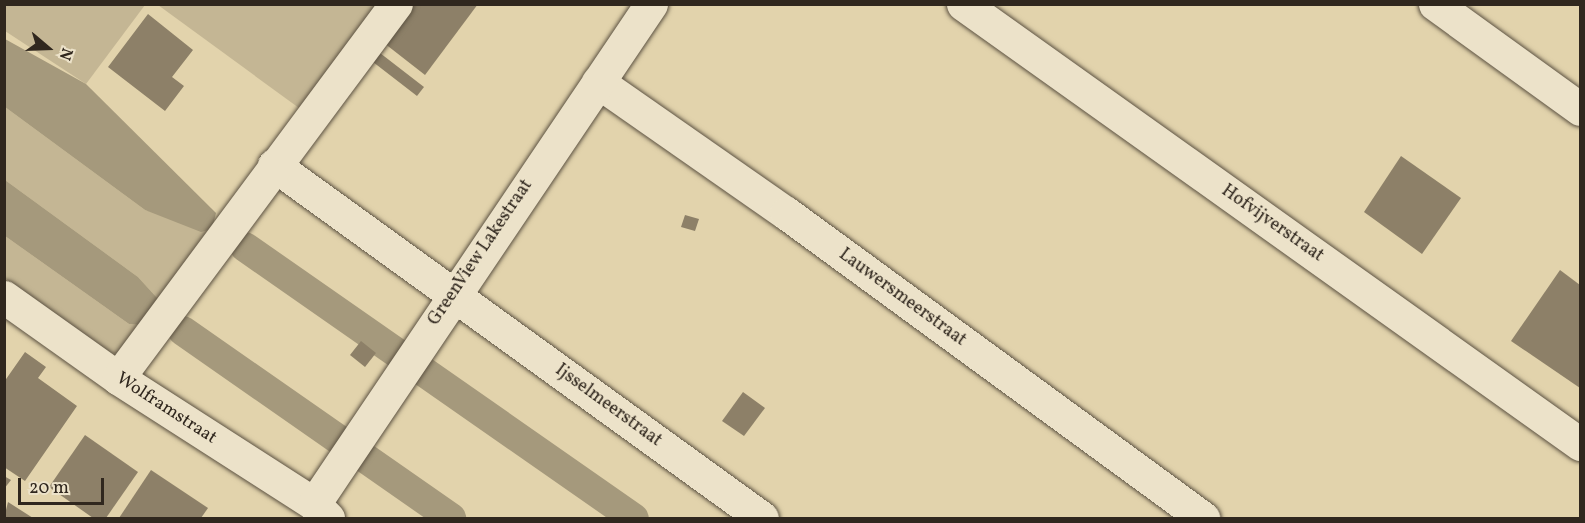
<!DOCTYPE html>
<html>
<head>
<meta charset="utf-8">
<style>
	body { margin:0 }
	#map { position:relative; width:1585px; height:523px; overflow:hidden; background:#e2d3ac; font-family:Vollkorn,serif }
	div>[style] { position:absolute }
	.green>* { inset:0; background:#c4b694 }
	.water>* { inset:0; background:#a5997c }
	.canal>* { height:30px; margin:-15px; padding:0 15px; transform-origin:15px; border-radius:15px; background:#a5997c }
	.building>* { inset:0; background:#8d8068 }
	.roads { filter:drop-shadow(0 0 2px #5c5242) drop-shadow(0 0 2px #5c5242) }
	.minor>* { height:33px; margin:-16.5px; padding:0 16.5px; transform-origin:16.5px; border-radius:16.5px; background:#ece2c9 }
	span { translate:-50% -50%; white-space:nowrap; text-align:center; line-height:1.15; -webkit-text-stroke:4.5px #ece2c9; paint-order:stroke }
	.street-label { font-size:18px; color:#30271e }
	.frame { position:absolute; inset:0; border:6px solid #30271e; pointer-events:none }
	.north { position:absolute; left:18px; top:18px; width:60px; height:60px; -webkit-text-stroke:4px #ece2c9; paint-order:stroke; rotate:109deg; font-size:16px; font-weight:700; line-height:24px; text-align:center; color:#30271e }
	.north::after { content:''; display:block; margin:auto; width:21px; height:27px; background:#30271e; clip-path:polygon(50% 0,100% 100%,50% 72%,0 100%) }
	.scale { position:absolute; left:18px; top:478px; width:86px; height:27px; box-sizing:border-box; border:3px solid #30271e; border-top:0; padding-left:8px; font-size:18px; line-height:21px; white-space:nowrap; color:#30271e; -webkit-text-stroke:4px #ece2c9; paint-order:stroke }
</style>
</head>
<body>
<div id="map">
	<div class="green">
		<div style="clip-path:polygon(4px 5px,5px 4px,145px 5px,86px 84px,5px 31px)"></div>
		<div style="clip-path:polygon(158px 5px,378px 5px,299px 108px)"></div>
		<div style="clip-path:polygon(5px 107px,145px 210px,212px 229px,159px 300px,138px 277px,5px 180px)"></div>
		<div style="clip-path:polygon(5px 236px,129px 324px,141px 325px,122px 353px,109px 353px,5px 278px)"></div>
	</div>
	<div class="water">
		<div style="clip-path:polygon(5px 39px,86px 84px,216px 213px,212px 229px,201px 232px,145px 210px,5px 107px)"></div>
		<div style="clip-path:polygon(5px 180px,138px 277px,159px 300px,141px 325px,129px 324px,5px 236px)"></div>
	</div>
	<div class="canal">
		<div style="left:245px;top:247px;width:474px;rotate:34.9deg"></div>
		<div style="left:183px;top:331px;width:327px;rotate:34.9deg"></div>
	</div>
	<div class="building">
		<div style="clip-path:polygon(413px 4px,478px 4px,425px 75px,384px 43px)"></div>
		<div style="clip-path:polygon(148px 14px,193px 50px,172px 77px,184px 86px,165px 111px,108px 67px)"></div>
		<div style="clip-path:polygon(380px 53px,424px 87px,417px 96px,373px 62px)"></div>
		<div style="clip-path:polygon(1401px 156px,1461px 198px,1422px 254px,1364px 212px)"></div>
		<div style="clip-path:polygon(685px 215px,699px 219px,695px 231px,681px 227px)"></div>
		<div style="clip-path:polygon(1560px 270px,1580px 285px,1580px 388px,1511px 341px)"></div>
		<div style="clip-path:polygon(361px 341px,376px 353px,365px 367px,350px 355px)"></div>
		<div style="clip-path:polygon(25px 352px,46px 367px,38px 378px,77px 406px,25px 481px,4px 467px,4px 382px)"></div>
		<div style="clip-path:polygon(743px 392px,765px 408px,744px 436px,722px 421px)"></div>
		<div style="clip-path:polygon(85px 435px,138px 472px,106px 518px,93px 518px,49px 487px)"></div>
		<div style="clip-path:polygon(151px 470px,208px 508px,201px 518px,119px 518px)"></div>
		<div style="clip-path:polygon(4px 476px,11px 480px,4px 489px)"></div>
		<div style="clip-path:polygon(8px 502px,33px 518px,4px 518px)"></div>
	</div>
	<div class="roads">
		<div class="minor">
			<div style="left:963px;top:4px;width:758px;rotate:35.49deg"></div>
			<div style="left:1435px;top:4px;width:179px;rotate:35.9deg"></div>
			<div style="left:598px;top:82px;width:229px;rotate:34.9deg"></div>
			<div style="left:786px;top:213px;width:517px;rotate:36.18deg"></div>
			<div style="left:274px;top:165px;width:602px;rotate:35.88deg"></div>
			<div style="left:4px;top:297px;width:140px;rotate:35.4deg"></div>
			<div style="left:118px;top:378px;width:233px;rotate:32.7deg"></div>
			<div style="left:314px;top:504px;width:20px;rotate:45deg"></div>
			<div style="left:118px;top:378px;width:466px;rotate:-53.4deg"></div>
			<div style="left:314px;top:504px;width:603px;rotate:-56.02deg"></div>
		</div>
	</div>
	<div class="street-label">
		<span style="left:1272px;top:224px;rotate:35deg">Hofvijverstraat</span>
		<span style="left:481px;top:253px;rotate:-56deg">GreenView Lakestraat</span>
		<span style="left:902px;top:298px;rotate:36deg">Lauwersmeerstraat</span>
		<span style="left:608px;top:406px;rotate:36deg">Ijsselmeerstraat</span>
		<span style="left:166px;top:409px;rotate:33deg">Wolframstraat</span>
	</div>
	<div class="frame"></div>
	<div class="north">N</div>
	<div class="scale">20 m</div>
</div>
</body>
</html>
